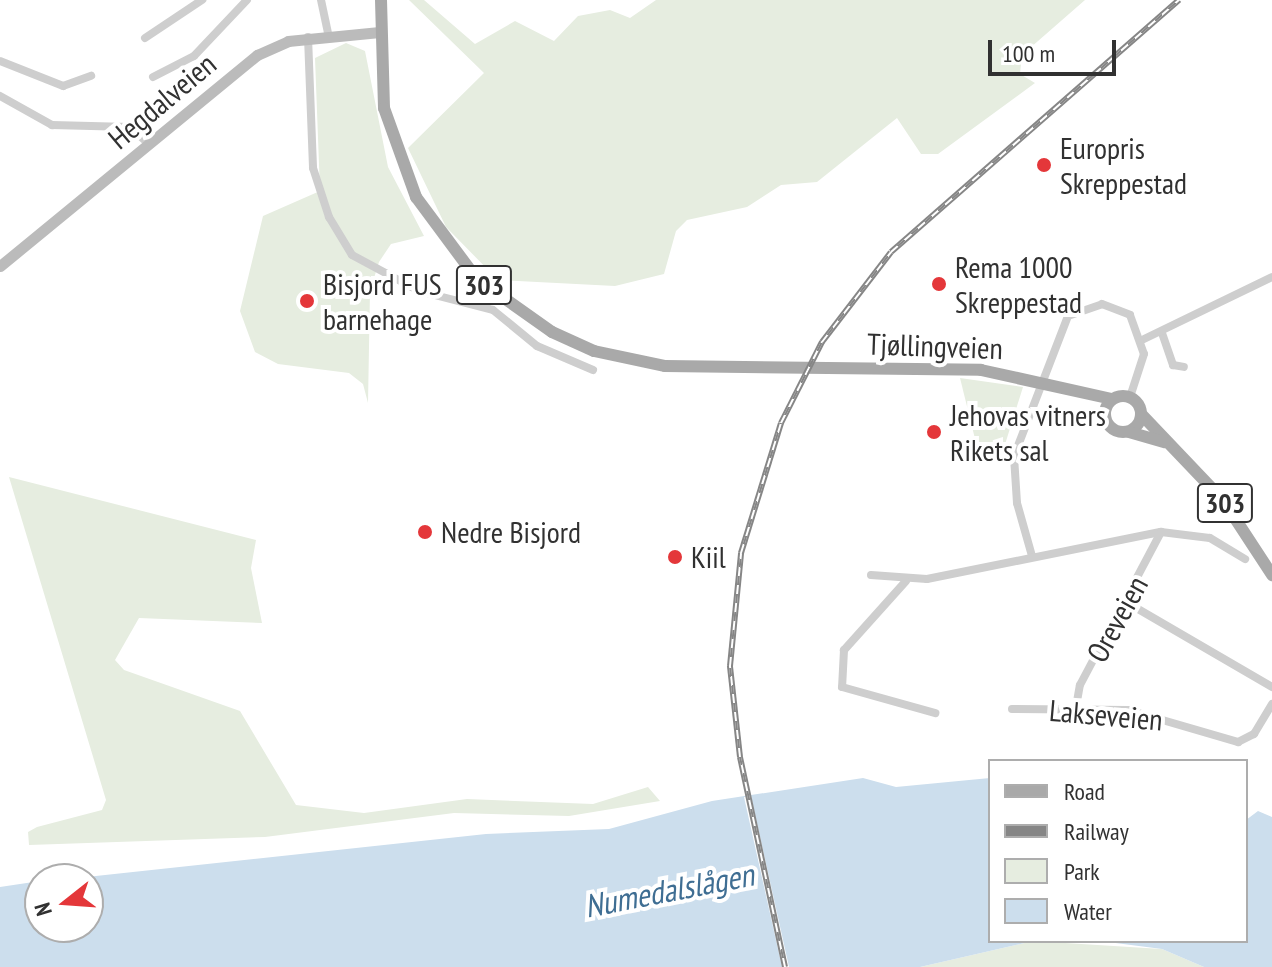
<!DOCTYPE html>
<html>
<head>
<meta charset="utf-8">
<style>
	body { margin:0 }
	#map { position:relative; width:1272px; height:967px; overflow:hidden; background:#fff; font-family:"PT Sans Narrow",sans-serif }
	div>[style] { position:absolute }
	.green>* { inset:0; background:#e6ede0 }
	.water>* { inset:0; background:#ccdeed }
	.pier>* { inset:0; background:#fff }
	.street>* { height:8px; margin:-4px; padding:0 4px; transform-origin:4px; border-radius:4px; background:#cecece }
	.secondary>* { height:11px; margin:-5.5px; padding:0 5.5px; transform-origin:5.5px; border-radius:5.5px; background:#bbb }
	.primary>* { height:12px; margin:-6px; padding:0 6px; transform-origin:6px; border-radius:6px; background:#a9a9a9 }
	.primary>.ring { margin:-6px; padding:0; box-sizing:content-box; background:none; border:12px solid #a9a9a9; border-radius:50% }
	.rail>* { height:6px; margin-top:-3px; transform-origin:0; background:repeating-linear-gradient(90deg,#fff 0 9px,#868686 0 18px); box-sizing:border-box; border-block:2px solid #868686 }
	.dots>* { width:22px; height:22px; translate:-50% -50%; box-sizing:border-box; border:4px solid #fff; border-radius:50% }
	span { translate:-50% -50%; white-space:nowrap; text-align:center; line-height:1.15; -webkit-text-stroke:8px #fff; paint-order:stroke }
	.shield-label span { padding:2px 6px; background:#fff; border:2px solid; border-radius:6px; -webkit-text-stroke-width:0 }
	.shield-label { font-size:28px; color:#313131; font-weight:700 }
	.street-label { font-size:30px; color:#313131 }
	.poi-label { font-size:30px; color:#313131 }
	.left { translate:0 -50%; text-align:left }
	.water-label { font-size:32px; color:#3f6e93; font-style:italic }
	.legend { position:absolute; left:988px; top:759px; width:260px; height:184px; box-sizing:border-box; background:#fff; border:2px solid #adadad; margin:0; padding:10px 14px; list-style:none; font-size:24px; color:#313131 }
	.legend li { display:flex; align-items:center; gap:16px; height:40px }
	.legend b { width:40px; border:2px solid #adadad }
	.north { position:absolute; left:24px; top:863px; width:80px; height:80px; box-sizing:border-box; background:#fff; border:2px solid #adadad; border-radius:50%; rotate:253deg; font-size:22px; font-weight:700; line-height:32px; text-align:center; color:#313131 }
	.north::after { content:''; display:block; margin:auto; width:28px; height:36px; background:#e4373a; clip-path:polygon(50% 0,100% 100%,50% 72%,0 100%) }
	.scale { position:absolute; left:988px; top:40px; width:128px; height:36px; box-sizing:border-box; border:4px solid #313131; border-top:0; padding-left:10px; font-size:24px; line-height:28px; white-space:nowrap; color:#313131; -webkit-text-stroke:6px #fff; paint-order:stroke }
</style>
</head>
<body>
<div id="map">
	<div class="green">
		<div style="clip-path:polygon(409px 0,424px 0,475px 44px,515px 21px,554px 41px,578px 16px,610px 10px,630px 18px,656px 0,1085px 0,1022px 55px,1020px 74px,1035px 83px,938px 154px,921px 154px,897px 118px,817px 182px,781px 185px,747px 207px,687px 220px,676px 231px,664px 274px,615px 286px,498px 280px,446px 227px,408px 148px,484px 73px)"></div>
		<div style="clip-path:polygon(346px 43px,365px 51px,388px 167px,424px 236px,391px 244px,379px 262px,370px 291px,368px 403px,363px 384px,349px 373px,278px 364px,255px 352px,240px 311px,263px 216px,320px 191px,315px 58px)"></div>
		<div style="clip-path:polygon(960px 378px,1023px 387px,1002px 454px,980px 459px)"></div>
		<div style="clip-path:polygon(9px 477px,256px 540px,251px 568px,262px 623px,139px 618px,115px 660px,124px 670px,240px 711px,296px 805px,364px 813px,467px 799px,593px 804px,648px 787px,660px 801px,569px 816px,454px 813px,265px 837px,29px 845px,28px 832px,37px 827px,102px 810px,106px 800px)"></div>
		<div style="clip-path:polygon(1033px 941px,1162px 949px,1204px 967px,920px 967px)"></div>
	</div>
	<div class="water">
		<div style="clip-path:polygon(863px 778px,896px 787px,990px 778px,990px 941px,1033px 941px,920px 967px,0 967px,0 887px,40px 881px,40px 927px,88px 927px,88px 879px,68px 879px,486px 834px,609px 829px,712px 801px)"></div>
		<div style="clip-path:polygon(1258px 811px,1272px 817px,1272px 967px,1204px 967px,1162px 949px,1100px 941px,1246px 941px,1246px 820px)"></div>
	</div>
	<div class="pier">
		<div style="clip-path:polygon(751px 796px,789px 967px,782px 967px,744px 797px)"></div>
	</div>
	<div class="street">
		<div style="left:321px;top:0;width:35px;rotate:78deg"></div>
		<div style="left:308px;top:37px;width:131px;rotate:87.8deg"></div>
		<div style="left:313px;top:168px;width:52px;rotate:71.9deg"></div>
		<div style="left:329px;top:217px;width:44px;rotate:58.8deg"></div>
		<div style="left:352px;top:255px;width:76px;rotate:28.2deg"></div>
		<div style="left:419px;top:291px;width:76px;rotate:14.4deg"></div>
		<div style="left:493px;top:310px;width:57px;rotate:39.3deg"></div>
		<div style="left:537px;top:346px;width:61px;rotate:23.2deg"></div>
		<div style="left:145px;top:38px;width:69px;rotate:-33.7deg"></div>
		<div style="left:0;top:61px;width:68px;rotate:21.6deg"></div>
		<div style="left:63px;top:86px;width:30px;rotate:-20deg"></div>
		<div style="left:153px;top:77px;width:46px;rotate:-27.1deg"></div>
		<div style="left:194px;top:56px;width:77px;rotate:-46.6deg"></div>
		<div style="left:0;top:96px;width:60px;rotate:29.1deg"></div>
		<div style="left:52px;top:125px;width:78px;rotate:1.5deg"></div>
		<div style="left:130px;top:127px;width:24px;rotate:42deg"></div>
		<div style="left:1162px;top:333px;width:34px;rotate:71deg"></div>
		<div style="left:1173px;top:365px;width:11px;rotate:10deg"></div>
		<div style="left:1144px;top:339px;width:142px;rotate:-25.8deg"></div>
		<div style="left:1032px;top:556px;width:55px;rotate:-105.8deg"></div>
		<div style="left:1017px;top:503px;width:47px;rotate:-93.7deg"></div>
		<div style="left:1014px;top:456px;width:150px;rotate:-68.9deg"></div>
		<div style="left:1068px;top:316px;width:36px;rotate:-19deg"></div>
		<div style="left:1102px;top:304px;width:30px;rotate:21deg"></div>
		<div style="left:1130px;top:315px;width:41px;rotate:70.3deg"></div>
		<div style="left:1144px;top:354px;width:45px;rotate:108deg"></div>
		<div style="left:871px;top:575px;width:56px;rotate:4.1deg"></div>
		<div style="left:927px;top:579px;width:239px;rotate:-11.4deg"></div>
		<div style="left:1161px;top:532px;width:49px;rotate:7deg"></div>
		<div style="left:1210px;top:538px;width:41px;rotate:31deg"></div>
		<div style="left:906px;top:581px;width:93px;rotate:131.9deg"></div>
		<div style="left:844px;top:650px;width:37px;rotate:93deg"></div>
		<div style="left:842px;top:687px;width:97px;rotate:15.6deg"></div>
		<div style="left:1126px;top:602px;width:169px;rotate:30.2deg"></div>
		<div style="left:1076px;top:707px;width:22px;rotate:-80deg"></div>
		<div style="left:1080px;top:685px;width:173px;rotate:-62.1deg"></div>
		<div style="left:1012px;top:709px;width:116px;rotate:0.5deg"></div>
		<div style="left:1128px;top:710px;width:115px;rotate:16.2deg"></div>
		<div style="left:1238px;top:742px;width:18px;rotate:-27deg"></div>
		<div style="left:1254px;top:734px;width:35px;rotate:-59deg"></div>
	</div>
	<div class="secondary">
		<div style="left:0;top:266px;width:333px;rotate:-39.4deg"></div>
		<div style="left:257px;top:55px;width:34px;rotate:-24deg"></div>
		<div style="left:288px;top:41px;width:92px;rotate:-5.6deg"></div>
	</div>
	<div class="primary">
		<div style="left:381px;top:0;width:108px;rotate:88.4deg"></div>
		<div style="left:384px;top:108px;width:95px;rotate:70.2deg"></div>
		<div style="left:416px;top:197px;width:102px;rotate:53.4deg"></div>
		<div style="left:477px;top:279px;width:92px;rotate:35.2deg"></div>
		<div style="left:552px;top:332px;width:46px;rotate:24.3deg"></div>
		<div style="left:594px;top:351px;width:73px;rotate:11.9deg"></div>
		<div style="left:665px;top:366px;width:316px;rotate:0.7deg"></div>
		<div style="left:981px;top:370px;width:134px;rotate:12.5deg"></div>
		<div class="ring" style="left:1105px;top:396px;width:24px;height:24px"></div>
		<div style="left:1141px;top:414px;width:119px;rotate:46.4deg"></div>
		<div style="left:1223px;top:500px;width:90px;rotate:56.8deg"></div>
		<div style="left:1129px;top:432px;width:37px;rotate:16deg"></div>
	</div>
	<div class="rail">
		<div style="left:785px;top:967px;width:215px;rotate:-102.1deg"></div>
		<div style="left:740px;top:757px;width:92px;rotate:-96.3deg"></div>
		<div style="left:730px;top:666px;width:114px;rotate:-84.4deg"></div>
		<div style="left:741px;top:553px;width:136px;rotate:-72.9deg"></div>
		<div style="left:781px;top:423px;width:91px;rotate:-63.2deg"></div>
		<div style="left:822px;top:342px;width:113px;rotate:-52.5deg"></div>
		<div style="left:891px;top:252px;width:383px;rotate:-41.2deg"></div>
	</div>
	<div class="dots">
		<div style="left:1044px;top:165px;background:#e4373a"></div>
		<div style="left:939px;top:284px;background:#e4373a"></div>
		<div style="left:307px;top:301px;background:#e4373a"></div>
		<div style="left:934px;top:432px;background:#e4373a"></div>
		<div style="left:425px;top:532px;background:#e4373a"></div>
		<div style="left:675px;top:557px;background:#e4373a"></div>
	</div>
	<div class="shield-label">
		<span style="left:484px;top:285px">303</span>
		<span style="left:1225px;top:503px">303</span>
	</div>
	<div class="street-label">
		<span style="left:162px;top:101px;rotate:-40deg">Hegdalveien</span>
		<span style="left:935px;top:346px;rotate:2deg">Tjøllingveien</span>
		<span style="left:1117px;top:619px;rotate:-61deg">Oreveien</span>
		<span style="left:1106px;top:715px;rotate:5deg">Lakseveien</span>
	</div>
	<div class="poi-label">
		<span class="left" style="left:1060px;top:165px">Europris<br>Skreppestad</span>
		<span class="left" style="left:955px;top:284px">Rema 1000<br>Skreppestad</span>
		<span class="left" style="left:323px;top:301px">Bisjord FUS<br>barnehage</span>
		<span class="left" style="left:950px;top:432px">Jehovas vitners<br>Rikets sal</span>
		<span class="left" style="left:441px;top:532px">Nedre Bisjord</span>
		<span class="left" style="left:691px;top:557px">Kiil</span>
	</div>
	<div class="water-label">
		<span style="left:669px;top:890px;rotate:-11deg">Numedalslågen</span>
	</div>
	<ul class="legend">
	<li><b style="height:10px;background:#a9a9a9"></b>Road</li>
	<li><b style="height:10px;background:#868686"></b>Railway</li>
	<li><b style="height:22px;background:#e6ede0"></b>Park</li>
	<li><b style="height:22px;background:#ccdeed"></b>Water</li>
	</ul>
	<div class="north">N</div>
	<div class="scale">100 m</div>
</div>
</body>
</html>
